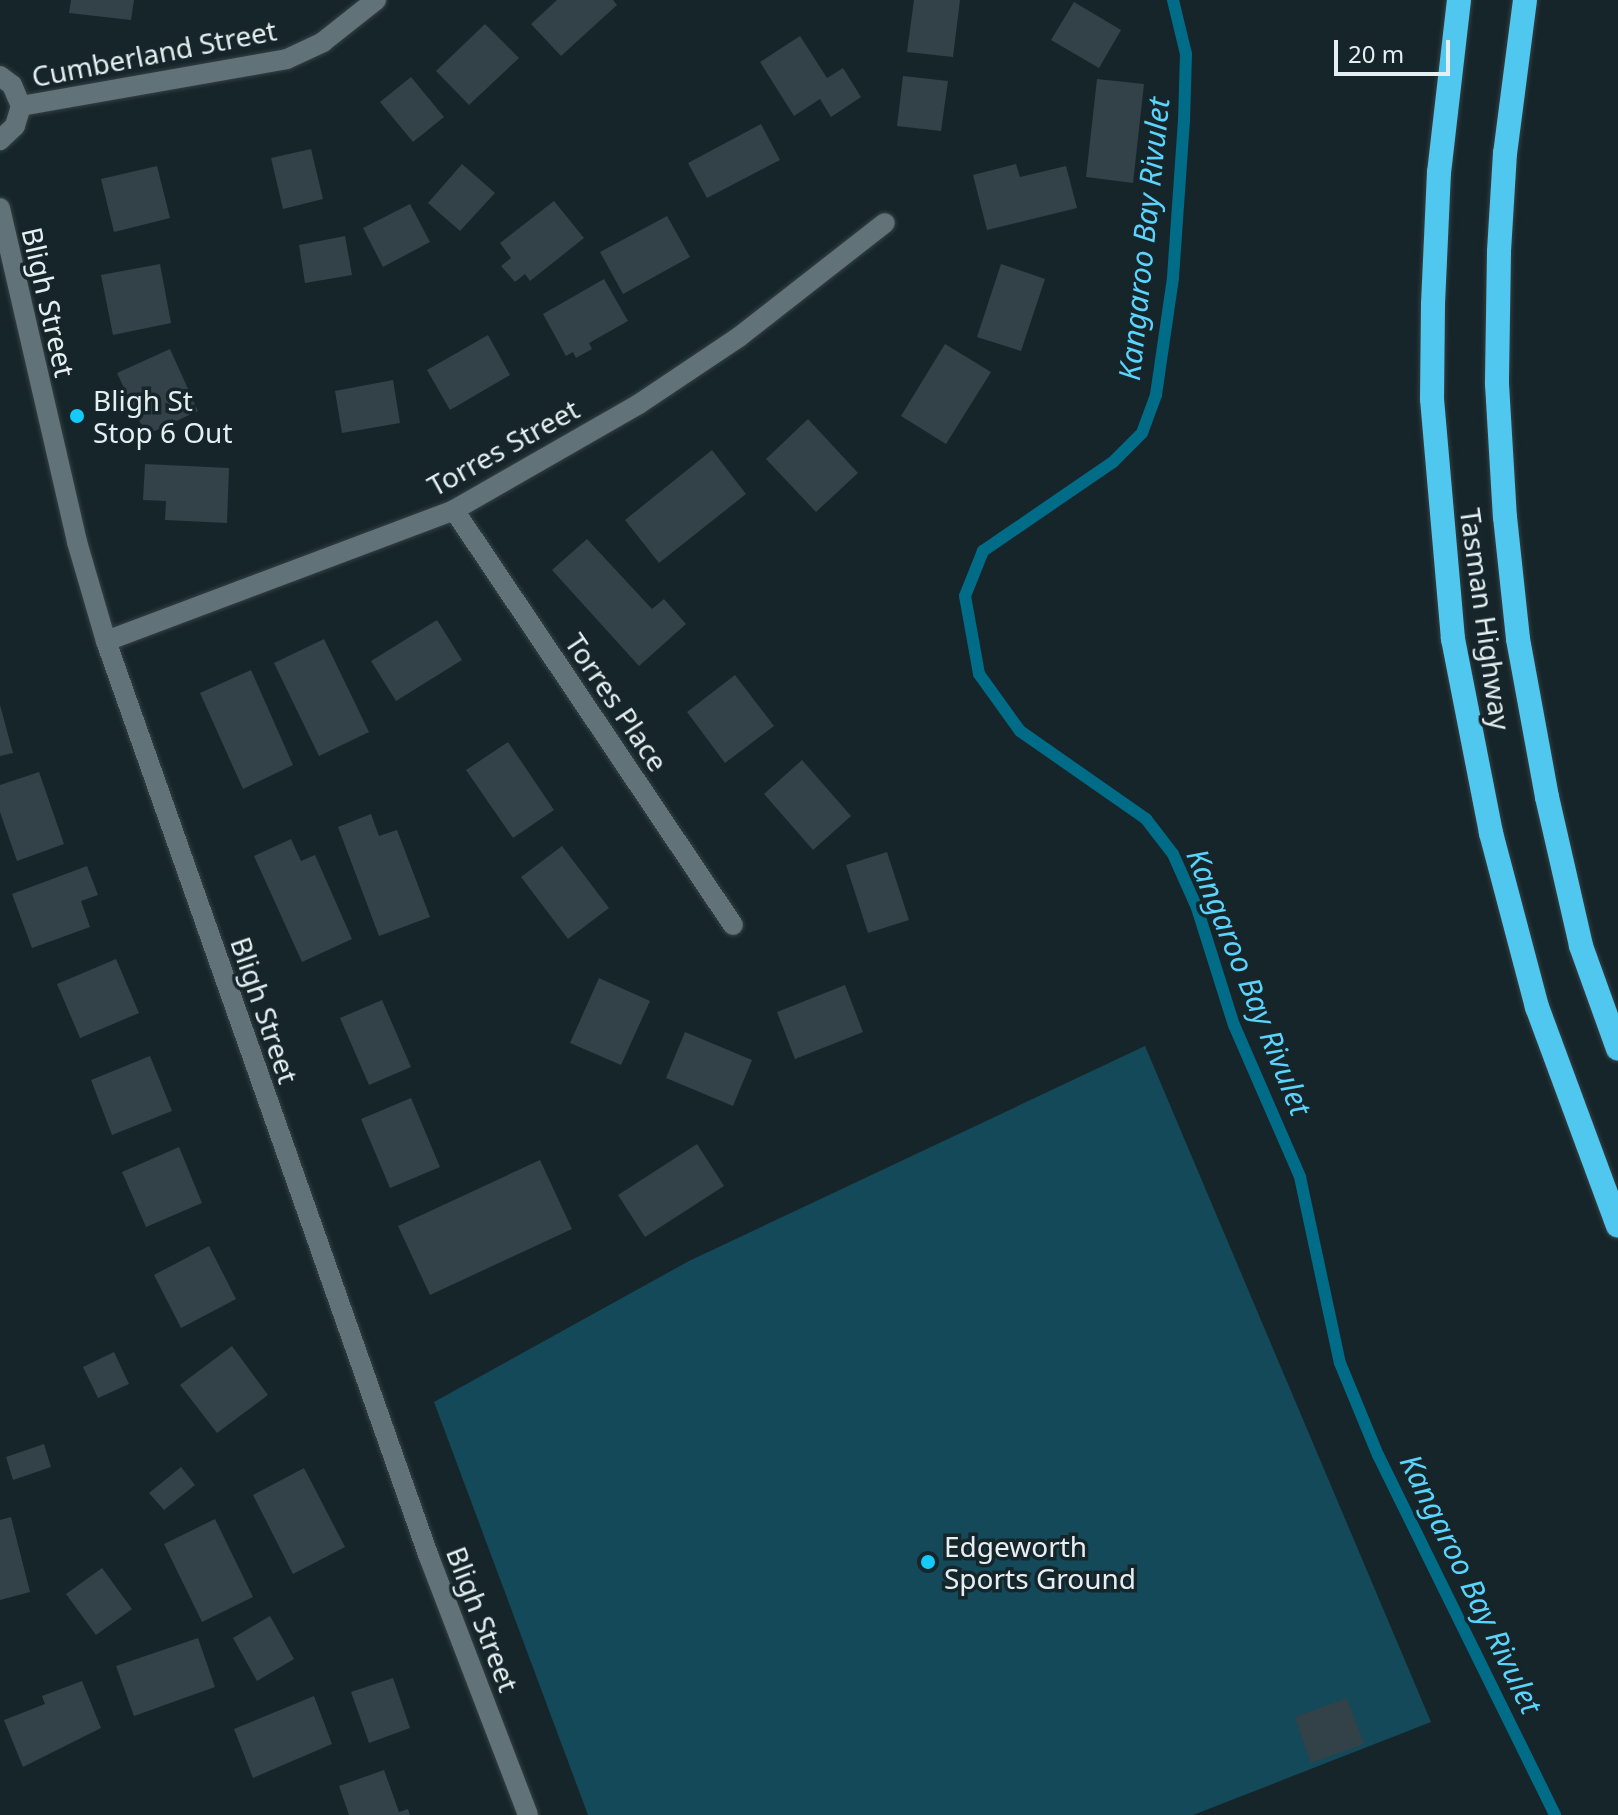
<!DOCTYPE html>
<html>
<head>
<meta charset="utf-8">
<style>
	body { margin:0 }
	#map { position:relative; width:1618px; height:1815px; overflow:hidden; background:#16252a; font-family:"Noto Sans",sans-serif }
	div>[style] { position:absolute }
	.green>* { inset:0; background:#14495a }
	.stream>* { height:12px; margin:-6px; padding:0 6px; transform-origin:6px; border-radius:6px; background:#016c88 }
	.building>* { inset:0; background:#324248 }
	.roads { filter:drop-shadow(0 0 2px #344044) drop-shadow(0 0 2px #344044) }
	.minor>* { height:20px; margin:-10px; padding:0 10px; transform-origin:10px; border-radius:10px; background:#617279 }
	.highway>* { height:24px; margin:-12px; padding:0 12px; transform-origin:12px; border-radius:12px; background:#4fc7ef }
	.dots>* { width:22px; height:22px; translate:-50% -50%; box-sizing:border-box; border:4px solid #16252a; border-radius:50% }
	span { translate:-50% -50%; white-space:nowrap; text-align:center; line-height:1.15; -webkit-text-stroke:7px #16252a; paint-order:stroke }
	.street-label { font-size:28px; color:#e5eff3 }
	.poi-label { font-size:28px; color:#e5eff3 }
	.left { translate:0 -50%; text-align:left }
	.water-label { font-size:30px; color:#5ad4fd; font-style:italic }
	.scale { position:absolute; left:1334px; top:40px; width:116px; height:36px; box-sizing:border-box; border:4px solid #e5eff3; border-top:0; padding-left:10px; font-size:24px; line-height:28px; white-space:nowrap; color:#e5eff3; -webkit-text-stroke:6px #16252a; paint-order:stroke }
</style>
</head>
<body>
<div id="map">
	<div class="green">
		<div style="clip-path:polygon(1145px 1046px,1431px 1722px,1193px 1815px,588px 1815px,434px 1402px,689px 1261px)"></div>
	</div>
	<div class="stream">
		<div style="left:1173px;top:0;width:56px;rotate:76.5deg"></div>
		<div style="left:1186px;top:54px;width:66px;rotate:91.7deg"></div>
		<div style="left:1184px;top:120px;width:158px;rotate:94deg"></div>
		<div style="left:1173px;top:278px;width:118px;rotate:98.3deg"></div>
		<div style="left:1156px;top:395px;width:40px;rotate:110.2deg"></div>
		<div style="left:1142px;top:433px;width:41px;rotate:135deg"></div>
		<div style="left:1113px;top:462px;width:158px;rotate:145.6deg"></div>
		<div style="left:983px;top:551px;width:48px;rotate:111.8deg"></div>
		<div style="left:965px;top:596px;width:79px;rotate:79.8deg"></div>
		<div style="left:979px;top:674px;width:70px;rotate:54.3deg"></div>
		<div style="left:1020px;top:731px;width:154px;rotate:34.9deg"></div>
		<div style="left:1146px;top:819px;width:44px;rotate:52.4deg"></div>
		<div style="left:1173px;top:854px;width:59px;rotate:66deg"></div>
		<div style="left:1197px;top:908px;width:123px;rotate:72.5deg"></div>
		<div style="left:1234px;top:1025px;width:166px;rotate:66.5deg"></div>
		<div style="left:1300px;top:1177px;width:190px;rotate:77.9deg"></div>
		<div style="left:1340px;top:1363px;width:100px;rotate:67.6deg"></div>
		<div style="left:1378px;top:1455px;width:401px;rotate:63.8deg"></div>
	</div>
	<div class="building">
		<div style="clip-path:polygon(71px 0,134px 0,131px 20px,69px 13px)"></div>
		<div style="clip-path:polygon(557px 0,613px 0,617px 5px,561px 56px,531px 24px)"></div>
		<div style="clip-path:polygon(914px 0,960px 0,953px 57px,907px 52px)"></div>
		<div style="clip-path:polygon(1074px 2px,1121px 30px,1099px 68px,1051px 40px)"></div>
		<div style="clip-path:polygon(485px 24px,519px 58px,469px 105px,436px 71px)"></div>
		<div style="clip-path:polygon(800px 36px,827px 78px,843px 68px,861px 97px,831px 117px,820px 99px,794px 116px,760px 62px)"></div>
		<div style="clip-path:polygon(903px 76px,948px 81px,941px 131px,897px 126px)"></div>
		<div style="clip-path:polygon(411px 77px,444px 117px,413px 142px,380px 102px)"></div>
		<div style="clip-path:polygon(1097px 79px,1144px 84px,1133px 183px,1086px 177px)"></div>
		<div style="clip-path:polygon(761px 124px,780px 160px,707px 198px,688px 163px)"></div>
		<div style="clip-path:polygon(311px 149px,323px 199px,283px 209px,271px 158px)"></div>
		<div style="clip-path:polygon(462px 164px,495px 193px,460px 231px,428px 203px)"></div>
		<div style="clip-path:polygon(1016px 164px,1020px 177px,1066px 166px,1077px 208px,987px 230px,973px 175px)"></div>
		<div style="clip-path:polygon(157px 166px,170px 218px,114px 232px,101px 179px)"></div>
		<div style="clip-path:polygon(554px 201px,584px 238px,530px 281px,525px 274px,515px 282px,501px 266px,511px 258px,500px 243px)"></div>
		<div style="clip-path:polygon(410px 204px,430px 242px,383px 267px,363px 228px)"></div>
		<div style="clip-path:polygon(667px 216px,690px 257px,623px 294px,600px 252px)"></div>
		<div style="clip-path:polygon(345px 236px,352px 275px,305px 283px,299px 245px)"></div>
		<div style="clip-path:polygon(160px 264px,171px 323px,113px 335px,101px 275px)"></div>
		<div style="clip-path:polygon(1001px 264px,1045px 279px,1021px 351px,977px 337px)"></div>
		<div style="clip-path:polygon(604px 279px,628px 321px,589px 343px,592px 349px,576px 358px,573px 352px,566px 356px,543px 314px)"></div>
		<div style="clip-path:polygon(488px 335px,510px 375px,450px 410px,427px 370px)"></div>
		<div style="clip-path:polygon(945px 344px,991px 372px,946px 444px,901px 416px)"></div>
		<div style="clip-path:polygon(170px 349px,198px 411px,146px 435px,117px 373px)"></div>
		<div style="clip-path:polygon(393px 380px,400px 423px,342px 433px,335px 391px)"></div>
		<div style="clip-path:polygon(808px 419px,858px 473px,816px 512px,766px 459px)"></div>
		<div style="clip-path:polygon(712px 450px,746px 494px,659px 563px,625px 520px)"></div>
		<div style="clip-path:polygon(145px 464px,229px 468px,227px 523px,165px 520px,166px 501px,143px 500px)"></div>
		<div style="clip-path:polygon(587px 539px,652px 609px,664px 599px,686px 624px,639px 666px,552px 570px)"></div>
		<div style="clip-path:polygon(437px 620px,462px 660px,396px 701px,371px 661px)"></div>
		<div style="clip-path:polygon(324px 639px,369px 732px,319px 756px,274px 663px)"></div>
		<div style="clip-path:polygon(251px 670px,293px 765px,243px 789px,200px 693px)"></div>
		<div style="clip-path:polygon(735px 675px,774px 726px,725px 763px,687px 712px)"></div>
		<div style="clip-path:polygon(0 705px,13px 753px,0 756px)"></div>
		<div style="clip-path:polygon(508px 742px,554px 810px,513px 838px,466px 770px)"></div>
		<div style="clip-path:polygon(802px 760px,851px 816px,813px 850px,764px 794px)"></div>
		<div style="clip-path:polygon(39px 772px,64px 844px,17px 861px,0 812px,0 785px)"></div>
		<div style="clip-path:polygon(371px 814px,379px 836px,397px 830px,430px 917px,379px 936px,338px 827px)"></div>
		<div style="clip-path:polygon(291px 839px,301px 861px,315px 855px,352px 939px,302px 962px,254px 856px)"></div>
		<div style="clip-path:polygon(562px 846px,609px 908px,568px 939px,521px 877px)"></div>
		<div style="clip-path:polygon(887px 852px,909px 920px,868px 933px,846px 865px)"></div>
		<div style="clip-path:polygon(87px 866px,98px 895px,81px 901px,90px 927px,32px 948px,12px 894px)"></div>
		<div style="clip-path:polygon(116px 959px,139px 1013px,80px 1038px,57px 984px)"></div>
		<div style="clip-path:polygon(599px 978px,650px 1001px,621px 1065px,570px 1043px)"></div>
		<div style="clip-path:polygon(845px 985px,863px 1032px,795px 1059px,777px 1012px)"></div>
		<div style="clip-path:polygon(382px 1000px,411px 1067px,369px 1085px,340px 1018px)"></div>
		<div style="clip-path:polygon(685px 1032px,752px 1060px,733px 1106px,666px 1078px)"></div>
		<div style="clip-path:polygon(150px 1056px,172px 1111px,112px 1135px,91px 1080px)"></div>
		<div style="clip-path:polygon(411px 1098px,440px 1167px,390px 1188px,361px 1119px)"></div>
		<div style="clip-path:polygon(697px 1144px,724px 1186px,645px 1237px,618px 1195px)"></div>
		<div style="clip-path:polygon(179px 1147px,202px 1203px,146px 1227px,122px 1172px)"></div>
		<div style="clip-path:polygon(540px 1160px,572px 1229px,430px 1295px,398px 1226px)"></div>
		<div style="clip-path:polygon(209px 1246px,236px 1299px,181px 1328px,154px 1275px)"></div>
		<div style="clip-path:polygon(232px 1346px,268px 1395px,217px 1433px,180px 1385px)"></div>
		<div style="clip-path:polygon(114px 1352px,129px 1384px,98px 1398px,83px 1367px)"></div>
		<div style="clip-path:polygon(44px 1444px,51px 1467px,13px 1480px,6px 1457px)"></div>
		<div style="clip-path:polygon(181px 1467px,195px 1485px,164px 1510px,149px 1493px)"></div>
		<div style="clip-path:polygon(304px 1468px,345px 1547px,293px 1574px,253px 1495px)"></div>
		<div style="clip-path:polygon(11px 1517px,30px 1592px,0 1600px,0 1520px)"></div>
		<div style="clip-path:polygon(215px 1519px,253px 1597px,202px 1622px,164px 1544px)"></div>
		<div style="clip-path:polygon(102px 1568px,132px 1609px,96px 1635px,66px 1594px)"></div>
		<div style="clip-path:polygon(270px 1616px,294px 1659px,257px 1681px,233px 1638px)"></div>
		<div style="clip-path:polygon(198px 1638px,215px 1687px,134px 1716px,116px 1666px)"></div>
		<div style="clip-path:polygon(393px 1678px,410px 1728px,369px 1743px,351px 1692px)"></div>
		<div style="clip-path:polygon(82px 1681px,101px 1728px,23px 1767px,4px 1720px,45px 1704px,42px 1696px)"></div>
		<div style="clip-path:polygon(314px 1696px,332px 1744px,253px 1778px,234px 1729px)"></div>
		<div style="clip-path:polygon(1347px 1698px,1364px 1744px,1311px 1763px,1295px 1717px)"></div>
		<div style="clip-path:polygon(384px 1770px,399px 1812px,408px 1809px,410px 1815px,349px 1815px,339px 1786px)"></div>
	</div>
	<div class="roads">
		<div class="minor">
			<div style="left:0;top:76px;width:15px;rotate:37deg"></div>
			<div style="left:12px;top:85px;width:23px;rotate:67deg"></div>
			<div style="left:21px;top:106px;width:21px;rotate:107deg"></div>
			<div style="left:15px;top:126px;width:21px;rotate:137deg"></div>
			<div style="left:21px;top:106px;width:270px;rotate:-10deg"></div>
			<div style="left:287px;top:59px;width:40px;rotate:-25deg"></div>
			<div style="left:323px;top:42px;width:68px;rotate:-38.4deg"></div>
			<div style="left:0;top:208px;width:343px;rotate:77deg"></div>
			<div style="left:77px;top:542px;width:103px;rotate:73.7deg"></div>
			<div style="left:106px;top:641px;width:971px;rotate:70.58deg"></div>
			<div style="left:429px;top:1557px;width:276px;rotate:69deg"></div>
			<div style="left:454px;top:510px;width:500px;rotate:56.09deg"></div>
			<div style="left:106px;top:641px;width:372px;rotate:-20.6deg"></div>
			<div style="left:454px;top:510px;width:213px;rotate:-29.8deg"></div>
			<div style="left:639px;top:404px;width:120px;rotate:-33.8deg"></div>
			<div style="left:739px;top:337px;width:185px;rotate:-38deg"></div>
		</div>
		<div class="highway">
			<div style="left:1459px;top:0;width:173px;rotate:96.6deg"></div>
			<div style="left:1439px;top:172px;width:132px;rotate:92.6deg"></div>
			<div style="left:1433px;top:304px;width:95px;rotate:90.6deg"></div>
			<div style="left:1432px;top:399px;width:241px;rotate:85deg"></div>
			<div style="left:1453px;top:639px;width:198px;rotate:78.9deg"></div>
			<div style="left:1491px;top:833px;width:180px;rotate:75.2deg"></div>
			<div style="left:1537px;top:1007px;width:233px;rotate:69.7deg"></div>
			<div style="left:1525px;top:0;width:154px;rotate:97.4deg"></div>
			<div style="left:1505px;top:153px;width:99px;rotate:93.5deg"></div>
			<div style="left:1499px;top:252px;width:132px;rotate:90.9deg"></div>
			<div style="left:1497px;top:384px;width:133px;rotate:86.6deg"></div>
			<div style="left:1505px;top:517px;width:123px;rotate:83.9deg"></div>
			<div style="left:1518px;top:639px;width:161px;rotate:79.6deg"></div>
			<div style="left:1547px;top:797px;width:153px;rotate:77.1deg"></div>
			<div style="left:1581px;top:946px;width:109px;rotate:70.2deg"></div>
		</div>
	</div>
	<div class="dots">
		<div style="left:77px;top:416px;background:#14cafb"></div>
		<div style="left:928px;top:1562px;background:#14cafb"></div>
	</div>
	<div class="street-label">
		<span style="left:154px;top:53px;rotate:-11deg">Cumberland Street</span>
		<span style="left:49px;top:302px;rotate:77deg">Bligh Street</span>
		<span style="left:503px;top:447px;rotate:-29deg">Torres Street</span>
		<span style="left:1486px;top:619px;rotate:82deg">Tasman Highway</span>
		<span style="left:617px;top:702px;rotate:56deg">Torres Place</span>
		<span style="left:265px;top:1010px;rotate:71deg">Bligh Street</span>
		<span style="left:483px;top:1619px;rotate:69deg">Bligh Street</span>
	</div>
	<div class="poi-label">
		<span class="left" style="left:93px;top:416px">Bligh St<br>Stop 6 Out</span>
		<span class="left" style="left:944px;top:1562px">Edgeworth<br>Sports Ground</span>
	</div>
	<div class="water-label">
		<span style="left:1144px;top:239px;rotate:-84deg">Kangaroo Bay Rivulet</span>
		<span style="left:1249px;top:982px;rotate:68deg">Kangaroo Bay Rivulet</span>
		<span style="left:1471px;top:1584px;rotate:64deg">Kangaroo Bay Rivulet</span>
	</div>
	<div class="scale">20 m</div>
</div>
</body>
</html>
